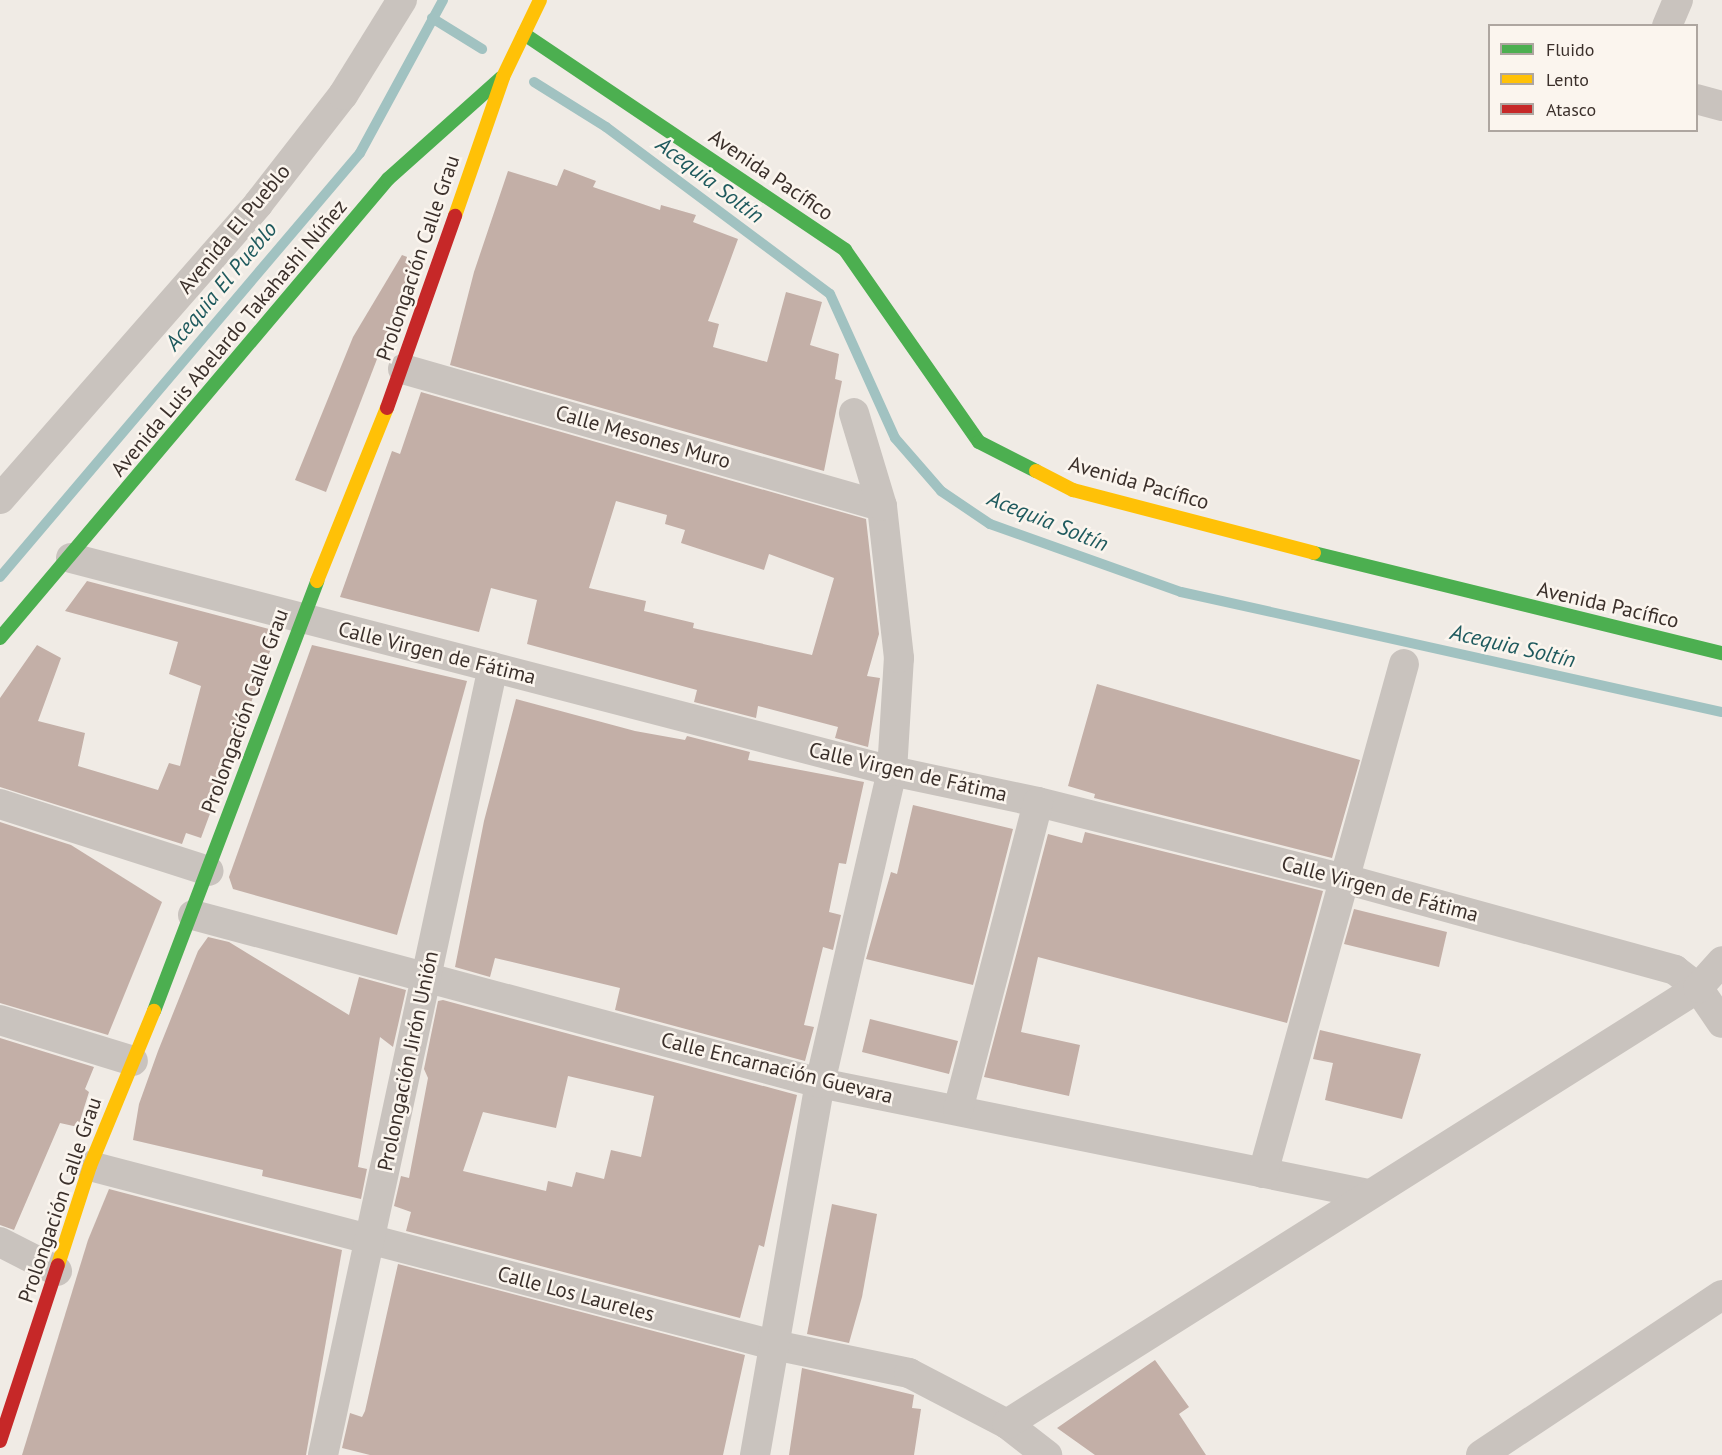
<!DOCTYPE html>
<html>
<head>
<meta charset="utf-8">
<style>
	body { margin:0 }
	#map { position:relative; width:1722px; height:1455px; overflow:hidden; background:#f0ebe5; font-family:"PT Sans",sans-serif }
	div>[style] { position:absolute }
	.stream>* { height:10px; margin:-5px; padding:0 5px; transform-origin:5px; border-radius:5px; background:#a1c2c1 }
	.building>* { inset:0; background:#c3afa7 }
	.street>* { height:30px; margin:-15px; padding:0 15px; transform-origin:15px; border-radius:15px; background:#c9c3be }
	.fast>* { height:14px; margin:-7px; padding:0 7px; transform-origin:7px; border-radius:7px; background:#4caf50 }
	.slow>* { height:14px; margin:-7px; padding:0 7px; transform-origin:7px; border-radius:7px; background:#ffc107 }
	.jam>* { height:14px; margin:-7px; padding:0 7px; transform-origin:7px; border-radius:7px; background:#c62828 }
	span { translate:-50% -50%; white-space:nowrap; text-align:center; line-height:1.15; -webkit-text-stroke:5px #fbf5ee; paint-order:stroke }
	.street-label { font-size:21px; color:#3b302b }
	.water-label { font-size:22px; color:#1f5a5e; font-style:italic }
	.legend { position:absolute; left:1488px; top:24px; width:210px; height:108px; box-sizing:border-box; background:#fbf5ee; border:2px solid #aea6a0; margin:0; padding:8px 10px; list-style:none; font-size:18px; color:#3b302b }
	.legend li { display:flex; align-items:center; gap:12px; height:30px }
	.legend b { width:30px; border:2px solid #aea6a0 }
</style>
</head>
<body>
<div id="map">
	<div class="stream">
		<div style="left:432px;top:18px;width:59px;rotate:31.8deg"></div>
		<div style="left:534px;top:82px;width:85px;rotate:32deg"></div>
		<div style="left:606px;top:127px;width:279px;rotate:36.7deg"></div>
		<div style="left:830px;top:294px;width:158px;rotate:65.7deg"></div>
		<div style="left:895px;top:438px;width:70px;rotate:49deg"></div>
		<div style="left:941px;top:491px;width:59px;rotate:34deg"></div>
		<div style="left:990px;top:524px;width:203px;rotate:19.6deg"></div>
		<div style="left:1181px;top:592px;width:554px;rotate:12.51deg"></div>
		<div style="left:0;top:577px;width:556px;rotate:-49.67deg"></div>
		<div style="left:360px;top:153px;width:174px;rotate:-61.5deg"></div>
	</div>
	<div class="building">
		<div style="clip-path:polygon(564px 169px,596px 181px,593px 187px,660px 210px,661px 205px,696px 215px,693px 222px,738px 239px,708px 321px,719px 324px,713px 347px,767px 362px,786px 292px,822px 302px,810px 345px,839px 354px,835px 379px,842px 381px,824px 471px,450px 365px,474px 272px,508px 171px,557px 186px)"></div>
		<div style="clip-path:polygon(402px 255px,415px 260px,326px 492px,295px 480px,353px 337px)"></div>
		<div style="clip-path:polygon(evenodd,421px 392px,866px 519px,879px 634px,867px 676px,880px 678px,868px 747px,835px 738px,838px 727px,758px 706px,756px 718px,694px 702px,697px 690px,527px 644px,537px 600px,491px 588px,479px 632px,340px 597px,392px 451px,400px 454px,421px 392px,616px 501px,667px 515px,665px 524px,685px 530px,681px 543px,764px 570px,769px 554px,834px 578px,812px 655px,693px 628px,694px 623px,644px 611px,646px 601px,589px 588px,616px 501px)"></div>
		<div style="clip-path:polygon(87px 581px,269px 629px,268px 633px,276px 635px,201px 838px,186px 833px,182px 844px,0 787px,0 698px,37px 645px,61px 658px,38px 721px,85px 733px,78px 766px,158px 790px,169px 763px,180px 766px,201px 686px,169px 674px,178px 642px,65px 611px)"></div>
		<div style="clip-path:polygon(312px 645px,467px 681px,397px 935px,233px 889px,229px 877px)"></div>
		<div style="clip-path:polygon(1097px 684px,1360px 760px,1332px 858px,1094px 798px,1095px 794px,1068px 786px)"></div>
		<div style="clip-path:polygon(516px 699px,635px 731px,685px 740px,687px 736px,750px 752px,748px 760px,864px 782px,846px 864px,839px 863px,829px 912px,841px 915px,833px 950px,823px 947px,804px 1025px,814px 1027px,805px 1061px,615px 1010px,620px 988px,495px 958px,490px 977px,455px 967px,484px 821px)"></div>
		<div style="clip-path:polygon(913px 805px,1013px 829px,973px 985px,866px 959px,891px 872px,897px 874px)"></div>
		<div style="clip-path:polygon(0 822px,71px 845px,162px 902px,108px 1035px,0 1003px)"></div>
		<div style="clip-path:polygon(1085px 832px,1323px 891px,1287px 1023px,1038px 957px,1021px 1032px,1080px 1045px,1069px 1096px,984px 1077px,1048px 834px,1082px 843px)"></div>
		<div style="clip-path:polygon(1354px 909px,1447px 932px,1439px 967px,1344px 944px)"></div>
		<div style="clip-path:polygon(208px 937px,229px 942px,349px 1015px,359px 977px,406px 990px,393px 1047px,380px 1037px,358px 1167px,367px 1169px,361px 1199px,262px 1176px,263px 1170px,133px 1140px,139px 1104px,158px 1051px,198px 951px)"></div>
		<div style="clip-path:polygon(evenodd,443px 1000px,797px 1095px,764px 1247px,759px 1245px,740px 1318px,406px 1231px,411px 1212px,394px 1206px,401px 1176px,409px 1178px,428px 1078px,424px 1069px,438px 1001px,443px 1000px,568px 1076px,654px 1096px,641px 1157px,611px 1150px,604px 1179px,576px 1172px,572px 1187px,548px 1181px,546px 1191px,463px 1171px,483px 1112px,556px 1128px,568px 1076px)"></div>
		<div style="clip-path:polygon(870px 1019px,958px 1041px,949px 1074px,862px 1052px)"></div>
		<div style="clip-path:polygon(1320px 1030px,1421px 1054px,1402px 1119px,1325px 1100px,1333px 1063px,1313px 1059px)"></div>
		<div style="clip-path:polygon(0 1038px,94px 1067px,85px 1089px,89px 1092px,78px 1127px,60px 1123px,14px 1230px,0 1225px)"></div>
		<div style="clip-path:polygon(109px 1189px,342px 1250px,306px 1455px,22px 1455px,88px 1240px)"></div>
		<div style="clip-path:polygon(832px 1204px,877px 1214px,862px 1297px,849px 1343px,807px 1334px)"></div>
		<div style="clip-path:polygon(398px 1264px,745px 1355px,723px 1455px,370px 1455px,342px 1448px,350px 1413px,362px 1417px,365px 1411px)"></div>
		<div style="clip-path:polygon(1155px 1360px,1189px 1407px,1179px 1414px,1206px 1455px,1095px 1455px,1057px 1428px)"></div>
		<div style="clip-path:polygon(802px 1368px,914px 1395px,912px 1408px,921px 1409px,914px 1455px,789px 1455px)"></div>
	</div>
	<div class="street">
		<div style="left:1667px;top:26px;width:28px;rotate:-67deg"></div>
		<div style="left:1696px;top:99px;width:27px;rotate:15deg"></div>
		<div style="left:403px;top:369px;width:498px;rotate:16deg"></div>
		<div style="left:0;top:499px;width:392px;rotate:-48.8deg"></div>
		<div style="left:258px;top:204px;width:138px;rotate:-52.1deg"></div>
		<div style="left:343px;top:95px;width:112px;rotate:-58.2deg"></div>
		<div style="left:71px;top:558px;width:848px;rotate:14.54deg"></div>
		<div style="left:892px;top:771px;width:149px;rotate:12deg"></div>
		<div style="left:1038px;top:802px;width:317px;rotate:14.1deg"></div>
		<div style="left:1345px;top:879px;width:342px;rotate:15.4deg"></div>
		<div style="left:1675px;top:970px;width:29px;rotate:38deg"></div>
		<div style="left:1698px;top:988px;width:42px;rotate:55.6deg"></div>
		<div style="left:0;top:804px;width:219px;rotate:17.8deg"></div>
		<div style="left:193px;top:915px;width:649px;rotate:15deg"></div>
		<div style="left:820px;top:1083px;width:559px;rotate:11.45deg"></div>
		<div style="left:0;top:1020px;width:139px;rotate:17.1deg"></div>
		<div style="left:958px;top:1110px;width:318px;rotate:-75.4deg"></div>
		<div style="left:90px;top:1166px;width:707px;rotate:14.67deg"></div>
		<div style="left:774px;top:1345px;width:138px;rotate:11.7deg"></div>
		<div style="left:909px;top:1373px;width:110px;rotate:27.5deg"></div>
		<div style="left:1007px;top:1424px;width:51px;rotate:37.8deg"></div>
		<div style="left:1263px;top:1173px;width:528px;rotate:-74.52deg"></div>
		<div style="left:0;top:1242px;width:64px;rotate:27deg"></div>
		<div style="left:1007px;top:1424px;width:817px;rotate:-32.25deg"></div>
		<div style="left:1698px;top:988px;width:36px;rotate:-48deg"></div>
		<div style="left:323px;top:1455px;width:806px;rotate:-77.83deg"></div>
		<div style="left:755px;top:1455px;width:378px;rotate:-80.1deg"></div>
		<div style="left:820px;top:1083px;width:320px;rotate:-77deg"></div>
		<div style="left:892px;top:771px;width:113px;rotate:-86.5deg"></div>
		<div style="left:899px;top:658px;width:153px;rotate:-96.4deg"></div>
		<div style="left:882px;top:506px;width:97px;rotate:-106.8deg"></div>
		<div style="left:1481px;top:1455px;width:289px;rotate:-33.6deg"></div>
	</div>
	<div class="fast">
		<div style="left:524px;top:34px;width:387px;rotate:33.9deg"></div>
		<div style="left:845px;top:250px;width:234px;rotate:55.1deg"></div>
		<div style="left:979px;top:442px;width:64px;rotate:27deg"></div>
		<div style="left:1314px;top:553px;width:420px;rotate:13.8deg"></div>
		<div style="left:0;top:638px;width:601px;rotate:-49.79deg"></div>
		<div style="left:388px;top:179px;width:152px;rotate:-41.8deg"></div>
		<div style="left:154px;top:1011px;width:460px;rotate:-69.2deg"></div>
	</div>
	<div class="slow">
		<div style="left:455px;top:216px;width:147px;rotate:-70.9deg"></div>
		<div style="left:503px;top:77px;width:85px;rotate:-64.3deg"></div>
		<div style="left:1036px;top:471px;width:42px;rotate:27.2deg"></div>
		<div style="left:1073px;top:490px;width:249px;rotate:14.6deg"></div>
		<div style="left:317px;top:581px;width:187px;rotate:-68deg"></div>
		<div style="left:58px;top:1265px;width:104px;rotate:-72.1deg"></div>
		<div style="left:90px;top:1166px;width:168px;rotate:-67.6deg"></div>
	</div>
	<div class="jam">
		<div style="left:387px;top:408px;width:204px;rotate:-70.5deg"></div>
		<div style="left:0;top:1441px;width:185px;rotate:-71.8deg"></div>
	</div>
	<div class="street-label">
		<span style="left:771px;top:175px;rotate:34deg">Avenida Pacífico</span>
		<span style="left:234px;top:229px;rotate:-50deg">Avenida El Pueblo</span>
		<span style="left:418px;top:258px;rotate:-71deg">Prolongación Calle Grau</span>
		<span style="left:229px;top:338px;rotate:-50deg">Avenida Luis Abelardo Takahashi Núñez</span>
		<span style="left:643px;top:437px;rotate:16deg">Calle Mesones Muro</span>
		<span style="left:1139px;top:483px;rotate:16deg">Avenida Pacífico</span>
		<span style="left:1608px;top:605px;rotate:13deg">Avenida Pacífico</span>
		<span style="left:437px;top:653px;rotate:14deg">Calle Virgen de Fátima</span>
		<span style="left:245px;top:711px;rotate:-70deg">Prolongación Calle Grau</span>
		<span style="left:908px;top:772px;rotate:13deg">Calle Virgen de Fátima</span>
		<span style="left:1380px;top:889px;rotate:15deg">Calle Virgen de Fátima</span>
		<span style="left:408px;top:1061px;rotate:-78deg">Prolongación Jirón Unión</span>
		<span style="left:777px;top:1068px;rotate:14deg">Calle Encarnación Guevara</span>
		<span style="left:60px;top:1200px;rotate:-71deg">Prolongación Calle Grau</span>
		<span style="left:576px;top:1294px;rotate:15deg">Calle Los Laureles</span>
	</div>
	<div class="water-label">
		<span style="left:710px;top:180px;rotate:37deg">Acequia Soltín</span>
		<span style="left:221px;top:286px;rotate:-50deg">Acequia El Pueblo</span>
		<span style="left:1048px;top:521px;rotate:22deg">Acequia Soltín</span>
		<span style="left:1513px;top:646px;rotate:13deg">Acequia Soltín</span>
	</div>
	<ul class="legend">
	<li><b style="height:8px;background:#4caf50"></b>Fluido</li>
	<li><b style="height:8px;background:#ffc107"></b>Lento</li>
	<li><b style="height:8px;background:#c62828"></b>Atasco</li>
	</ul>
</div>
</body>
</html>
